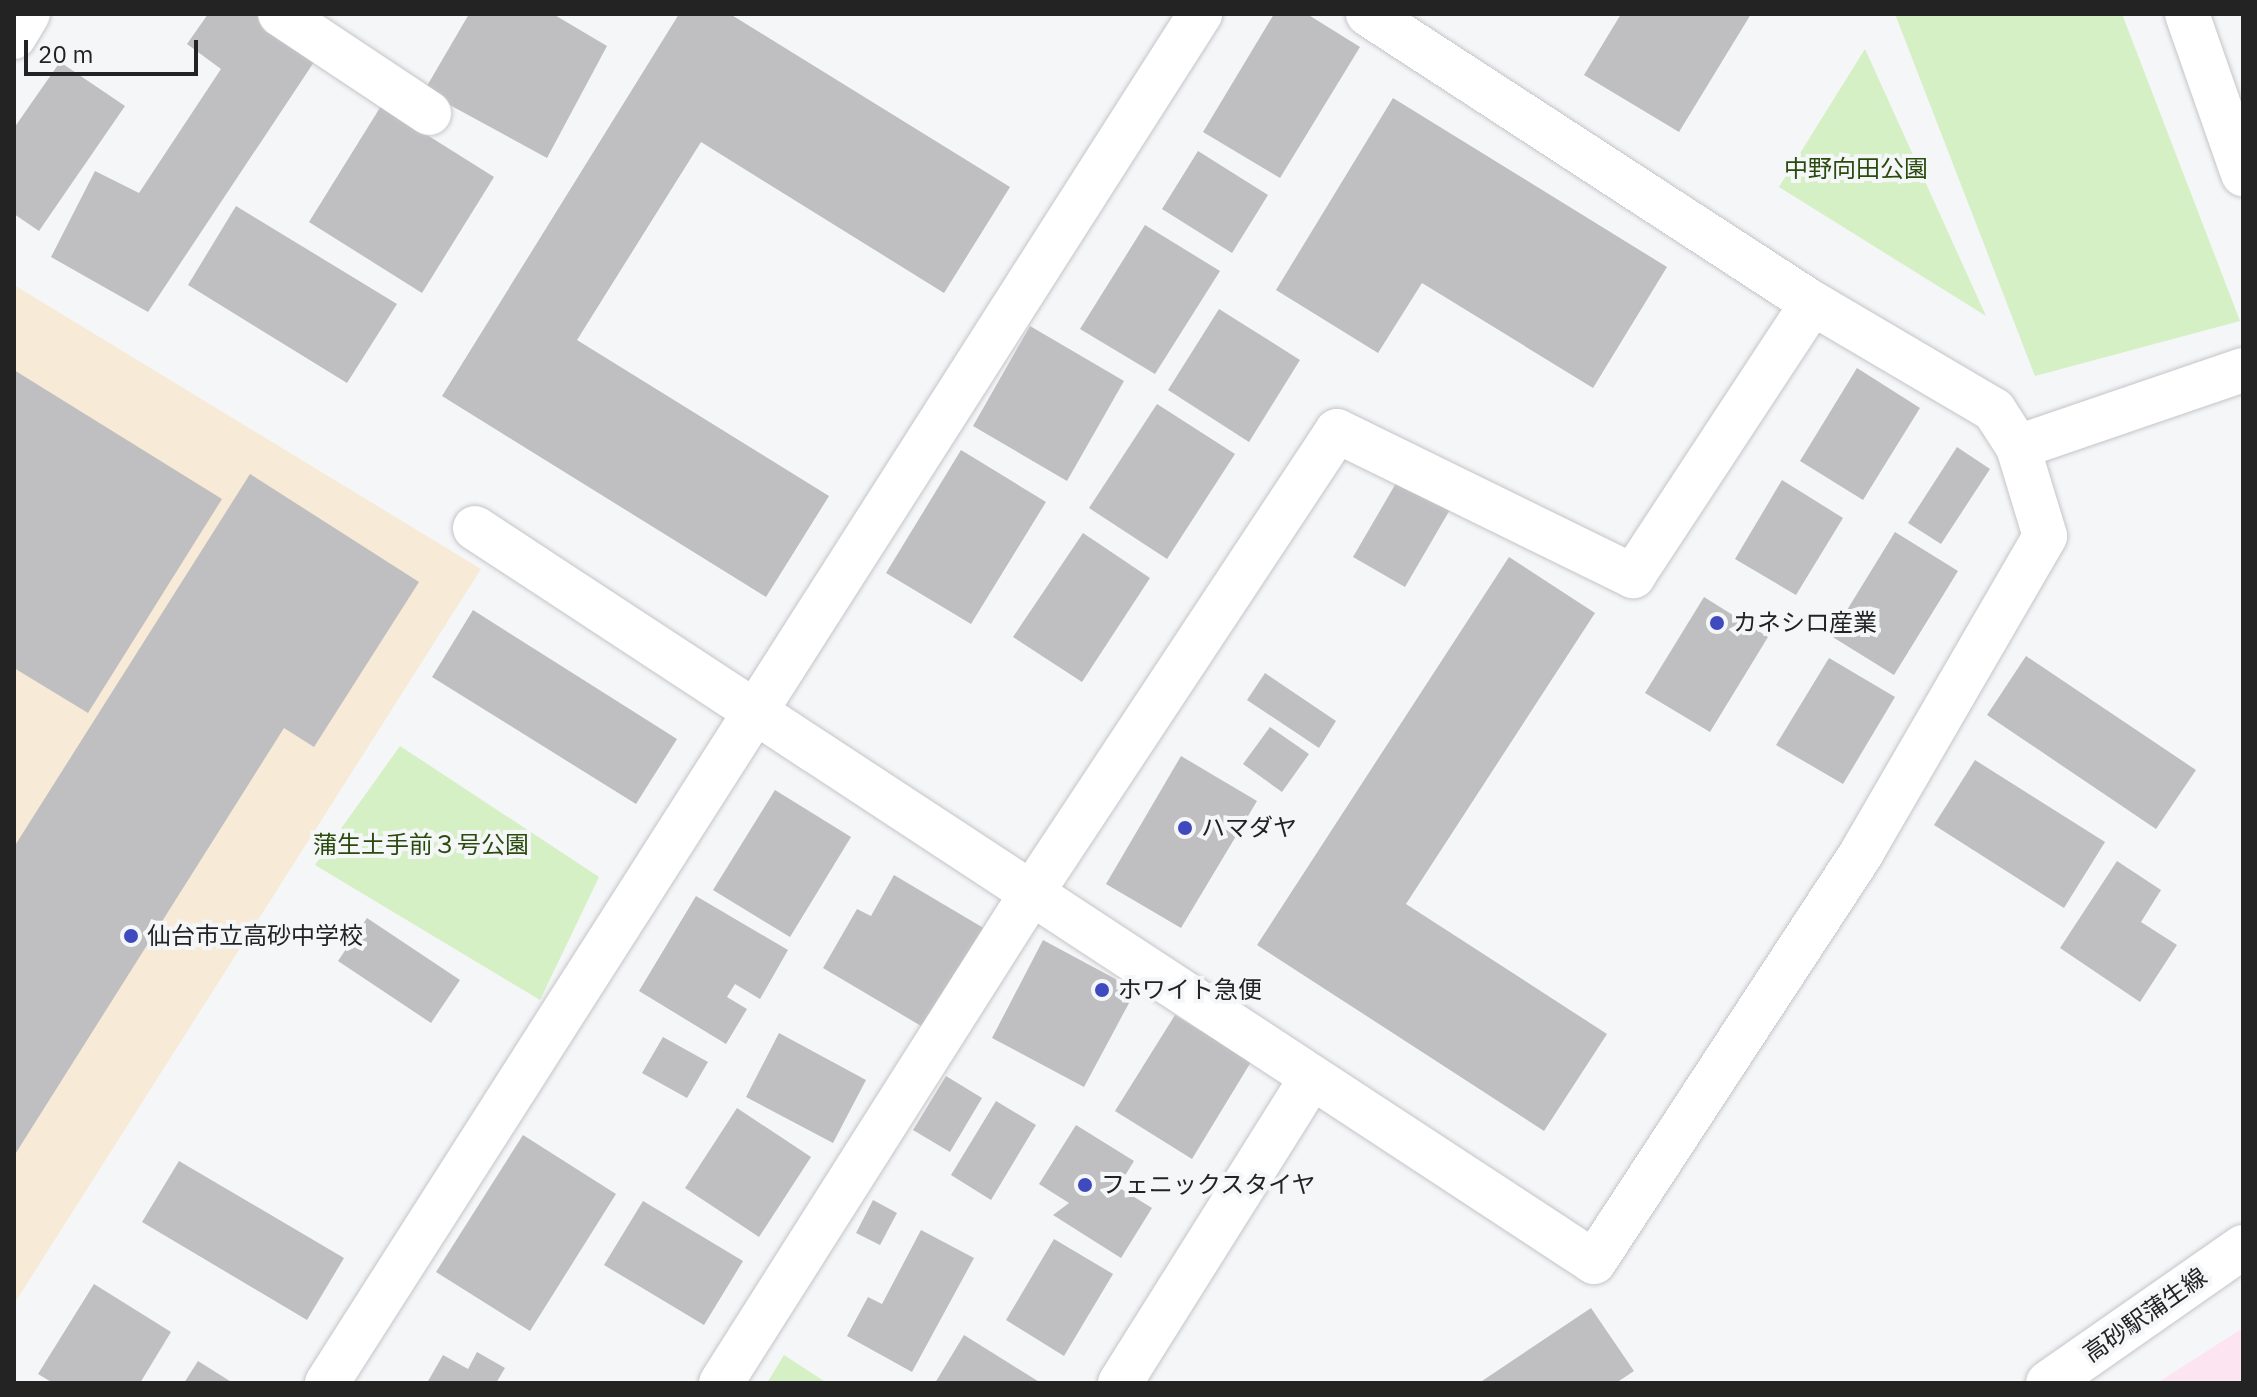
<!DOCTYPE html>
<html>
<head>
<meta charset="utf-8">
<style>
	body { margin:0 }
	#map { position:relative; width:2257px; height:1397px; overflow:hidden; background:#f5f6f8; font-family:"IBM Plex Sans","Noto Sans JP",sans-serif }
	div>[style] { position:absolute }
	.industrial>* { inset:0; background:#fce4f0 }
	.education>* { inset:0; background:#f7ead6 }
	.green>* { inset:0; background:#d4f0c4 }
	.building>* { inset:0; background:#bfbfc2 }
	.roads { filter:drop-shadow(0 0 2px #c5c5c8) drop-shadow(0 0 2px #c5c5c8) }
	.minor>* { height:44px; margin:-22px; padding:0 22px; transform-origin:22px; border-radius:22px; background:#fff }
	.tertiary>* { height:44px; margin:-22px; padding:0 22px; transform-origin:22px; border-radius:22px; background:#fff }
	.primary>* { height:44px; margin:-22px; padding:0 22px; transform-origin:22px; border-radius:22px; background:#fff }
	.dots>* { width:22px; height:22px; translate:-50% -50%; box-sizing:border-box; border:4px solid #f5f6f8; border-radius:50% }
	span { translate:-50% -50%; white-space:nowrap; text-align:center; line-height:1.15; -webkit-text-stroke:8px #f5f6f8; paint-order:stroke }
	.park-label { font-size:24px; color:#2a4b0d }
	.poi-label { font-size:24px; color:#232324 }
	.left { translate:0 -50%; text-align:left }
	.street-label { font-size:24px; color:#232324 }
	.frame { position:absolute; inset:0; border:16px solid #232324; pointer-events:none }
	.scale { position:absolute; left:24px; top:40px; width:174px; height:36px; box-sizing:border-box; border:4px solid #232324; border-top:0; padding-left:10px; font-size:24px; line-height:28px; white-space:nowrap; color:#232324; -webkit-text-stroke:6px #f5f6f8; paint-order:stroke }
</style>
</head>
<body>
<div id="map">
	<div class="industrial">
		<div style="clip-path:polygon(2243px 1328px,2243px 1383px,2157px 1383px)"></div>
	</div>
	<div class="education">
		<div style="clip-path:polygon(14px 285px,481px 569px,14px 1304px)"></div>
	</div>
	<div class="green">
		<div style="clip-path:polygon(1895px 14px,2122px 14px,2240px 321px,2035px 376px)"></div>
		<div style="clip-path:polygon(1865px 49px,1986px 316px,1779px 187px)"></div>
		<div style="clip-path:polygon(400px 746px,599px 877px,540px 1000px,315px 865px)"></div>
		<div style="clip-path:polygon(784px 1355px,827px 1383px,767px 1383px)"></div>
	</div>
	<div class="building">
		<div style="clip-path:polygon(208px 14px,254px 14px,318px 56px,148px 312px,51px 257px,95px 171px,139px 193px,221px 69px,187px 44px)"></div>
		<div style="clip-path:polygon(469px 14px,553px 14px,607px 46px,547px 158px,424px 91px)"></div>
		<div style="clip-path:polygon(679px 14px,730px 14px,1010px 187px,944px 293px,701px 142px,577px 340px,829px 496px,766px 597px,442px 396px)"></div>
		<div style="clip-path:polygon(1274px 14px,1307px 14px,1360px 47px,1280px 178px,1203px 132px)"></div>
		<div style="clip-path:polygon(1621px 14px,1751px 14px,1679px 132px,1584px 75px)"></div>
		<div style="clip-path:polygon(60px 62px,125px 106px,39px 231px,14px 214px,14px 128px)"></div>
		<div style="clip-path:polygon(1393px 98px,1667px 267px,1593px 388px,1422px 283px,1378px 353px,1276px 290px)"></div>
		<div style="clip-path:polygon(381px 106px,494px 177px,422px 293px,309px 222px)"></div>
		<div style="clip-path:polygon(1198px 151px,1268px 195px,1232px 253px,1162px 209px)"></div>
		<div style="clip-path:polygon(236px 206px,397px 304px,347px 383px,188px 285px)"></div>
		<div style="clip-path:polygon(1145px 225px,1220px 271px,1155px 374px,1080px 329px)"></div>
		<div style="clip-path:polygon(1219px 309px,1300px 360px,1249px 442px,1168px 390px)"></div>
		<div style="clip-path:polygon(1030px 326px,1124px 381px,1067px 481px,973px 426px)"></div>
		<div style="clip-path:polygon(1857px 368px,1920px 408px,1863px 500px,1800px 461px)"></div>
		<div style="clip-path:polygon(14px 370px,222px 499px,88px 713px,14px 668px)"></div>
		<div style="clip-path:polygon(1157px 404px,1235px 454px,1167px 559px,1089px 508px)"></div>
		<div style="clip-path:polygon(1957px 447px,1990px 469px,1941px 544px,1908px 523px)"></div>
		<div style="clip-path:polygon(961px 450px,1046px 502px,971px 624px,886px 573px)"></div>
		<div style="clip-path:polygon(250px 474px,419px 582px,314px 747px,284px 728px,14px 1156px,14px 847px)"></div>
		<div style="clip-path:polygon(1399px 478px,1451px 508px,1405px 587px,1353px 557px)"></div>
		<div style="clip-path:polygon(1782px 480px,1843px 518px,1796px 595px,1735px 559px)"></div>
		<div style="clip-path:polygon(1895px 532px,1958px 571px,1894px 675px,1831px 636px)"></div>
		<div style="clip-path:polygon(1083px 533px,1150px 578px,1082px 682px,1013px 637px)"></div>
		<div style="clip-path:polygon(1509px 557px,1595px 613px,1406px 904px,1607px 1034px,1544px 1131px,1257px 945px)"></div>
		<div style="clip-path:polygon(1704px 597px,1768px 637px,1710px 732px,1645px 693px)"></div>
		<div style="clip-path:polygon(473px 610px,677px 739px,636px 804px,432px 677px)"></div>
		<div style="clip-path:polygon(2026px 656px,2196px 770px,2156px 829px,1987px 715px)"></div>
		<div style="clip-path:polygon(1829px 658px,1895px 697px,1843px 784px,1776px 745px)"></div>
		<div style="clip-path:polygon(1265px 673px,1336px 721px,1319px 748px,1247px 700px)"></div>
		<div style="clip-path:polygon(1270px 727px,1309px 754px,1282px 792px,1243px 764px)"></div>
		<div style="clip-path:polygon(1181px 756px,1257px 801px,1181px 928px,1106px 884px)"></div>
		<div style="clip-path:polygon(1975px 760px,2105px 842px,2064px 908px,1934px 825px)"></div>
		<div style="clip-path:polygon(775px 790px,851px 837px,790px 937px,713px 890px)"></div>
		<div style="clip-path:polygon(2117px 861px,2161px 890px,2141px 922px,2177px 945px,2140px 1002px,2060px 948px)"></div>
		<div style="clip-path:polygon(894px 875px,992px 933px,933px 1033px,823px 968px,857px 909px,871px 916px)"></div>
		<div style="clip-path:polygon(696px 896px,788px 950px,760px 999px,735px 984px,727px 997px,747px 1009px,726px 1044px,639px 991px)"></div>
		<div style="clip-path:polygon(367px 918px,460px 980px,431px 1023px,338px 961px)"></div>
		<div style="clip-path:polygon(1043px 940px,1136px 990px,1084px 1087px,992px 1038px)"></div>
		<div style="clip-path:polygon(1175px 1015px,1251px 1062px,1192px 1159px,1115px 1111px)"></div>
		<div style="clip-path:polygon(779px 1033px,866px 1080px,833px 1143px,746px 1097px)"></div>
		<div style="clip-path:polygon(663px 1037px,708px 1062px,687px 1098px,642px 1073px)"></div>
		<div style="clip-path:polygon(946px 1076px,982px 1098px,950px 1152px,913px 1130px)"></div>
		<div style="clip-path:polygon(996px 1101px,1036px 1125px,991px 1200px,951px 1175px)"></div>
		<div style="clip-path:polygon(737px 1108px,811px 1157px,759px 1237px,685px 1188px)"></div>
		<div style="clip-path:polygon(1076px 1125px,1134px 1161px,1118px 1187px,1152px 1208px,1121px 1258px,1053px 1215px,1069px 1203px,1039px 1184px)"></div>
		<div style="clip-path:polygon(523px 1135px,616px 1194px,530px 1331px,436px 1272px)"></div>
		<div style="clip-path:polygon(179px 1161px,344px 1258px,307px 1320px,142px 1222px)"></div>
		<div style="clip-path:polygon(873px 1200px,897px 1213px,880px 1245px,856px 1233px)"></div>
		<div style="clip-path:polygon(643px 1201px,743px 1261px,704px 1325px,604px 1265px)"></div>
		<div style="clip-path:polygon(921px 1230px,974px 1258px,912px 1372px,847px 1336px,868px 1297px,882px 1304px)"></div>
		<div style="clip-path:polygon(1054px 1239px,1113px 1274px,1064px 1356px,1006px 1320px)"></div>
		<div style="clip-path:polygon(94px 1284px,171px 1332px,140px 1383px,53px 1383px,38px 1374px)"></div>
		<div style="clip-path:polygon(1591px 1308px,1634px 1371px,1616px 1383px,1479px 1383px)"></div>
		<div style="clip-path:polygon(964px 1335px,1041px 1383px,935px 1383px)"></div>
		<div style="clip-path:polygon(477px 1352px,505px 1368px,496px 1383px,427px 1383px,443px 1355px,468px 1369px)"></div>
		<div style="clip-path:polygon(198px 1361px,233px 1383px,184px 1383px)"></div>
	</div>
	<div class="roads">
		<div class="minor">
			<div style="left:280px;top:14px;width:179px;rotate:33.6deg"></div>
			<div style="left:14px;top:37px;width:27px;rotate:-59deg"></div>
			<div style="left:2018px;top:447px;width:238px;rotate:-18.9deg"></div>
			<div style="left:475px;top:528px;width:1338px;rotate:33.26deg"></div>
			<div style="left:1594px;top:1262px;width:490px;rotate:-56.8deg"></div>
			<div style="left:1862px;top:852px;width:365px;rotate:-59.9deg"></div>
			<div style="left:2045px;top:536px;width:93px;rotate:-106.9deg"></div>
			<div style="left:2018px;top:447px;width:44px;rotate:-123deg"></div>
			<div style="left:1994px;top:410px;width:211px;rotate:-149.5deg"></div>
			<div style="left:1812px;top:303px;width:530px;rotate:-146.94deg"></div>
			<div style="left:327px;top:1383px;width:1624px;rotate:-57.47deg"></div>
			<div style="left:721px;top:1383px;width:579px;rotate:-57.63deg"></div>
			<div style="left:1031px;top:894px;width:555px;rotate:-56.54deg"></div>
			<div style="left:1337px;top:431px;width:330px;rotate:26.1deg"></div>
			<div style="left:1633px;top:576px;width:326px;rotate:-56.7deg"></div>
			<div style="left:1120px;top:1383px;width:359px;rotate:-57.9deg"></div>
		</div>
		<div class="tertiary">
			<div style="left:2048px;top:1383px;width:238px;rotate:-34.9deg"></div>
		</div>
		<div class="primary">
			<div style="left:2187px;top:14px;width:170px;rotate:70.7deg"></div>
		</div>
	</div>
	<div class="dots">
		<div style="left:1717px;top:623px;background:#3f4abe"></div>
		<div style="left:1185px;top:828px;background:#3f4abe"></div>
		<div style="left:131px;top:936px;background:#3f4abe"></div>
		<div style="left:1102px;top:990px;background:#3f4abe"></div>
		<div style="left:1085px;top:1185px;background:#3f4abe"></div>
	</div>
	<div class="park-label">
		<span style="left:1856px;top:169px">中野向田公園</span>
		<span style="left:421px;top:845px">蒲生土手前３号公園</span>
	</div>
	<div class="poi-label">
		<span class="left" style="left:1733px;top:623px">カネシロ産業</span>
		<span class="left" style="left:1201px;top:828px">ハマダヤ</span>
		<span class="left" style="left:147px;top:936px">仙台市立高砂中学校</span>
		<span class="left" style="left:1118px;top:990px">ホワイト急便</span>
		<span class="left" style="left:1101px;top:1185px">フェニックスタイヤ</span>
	</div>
	<div class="street-label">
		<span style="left:2145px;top:1315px;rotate:-35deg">高砂駅蒲生線</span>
	</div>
	<div class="frame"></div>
	<div class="scale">20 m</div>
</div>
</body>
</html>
